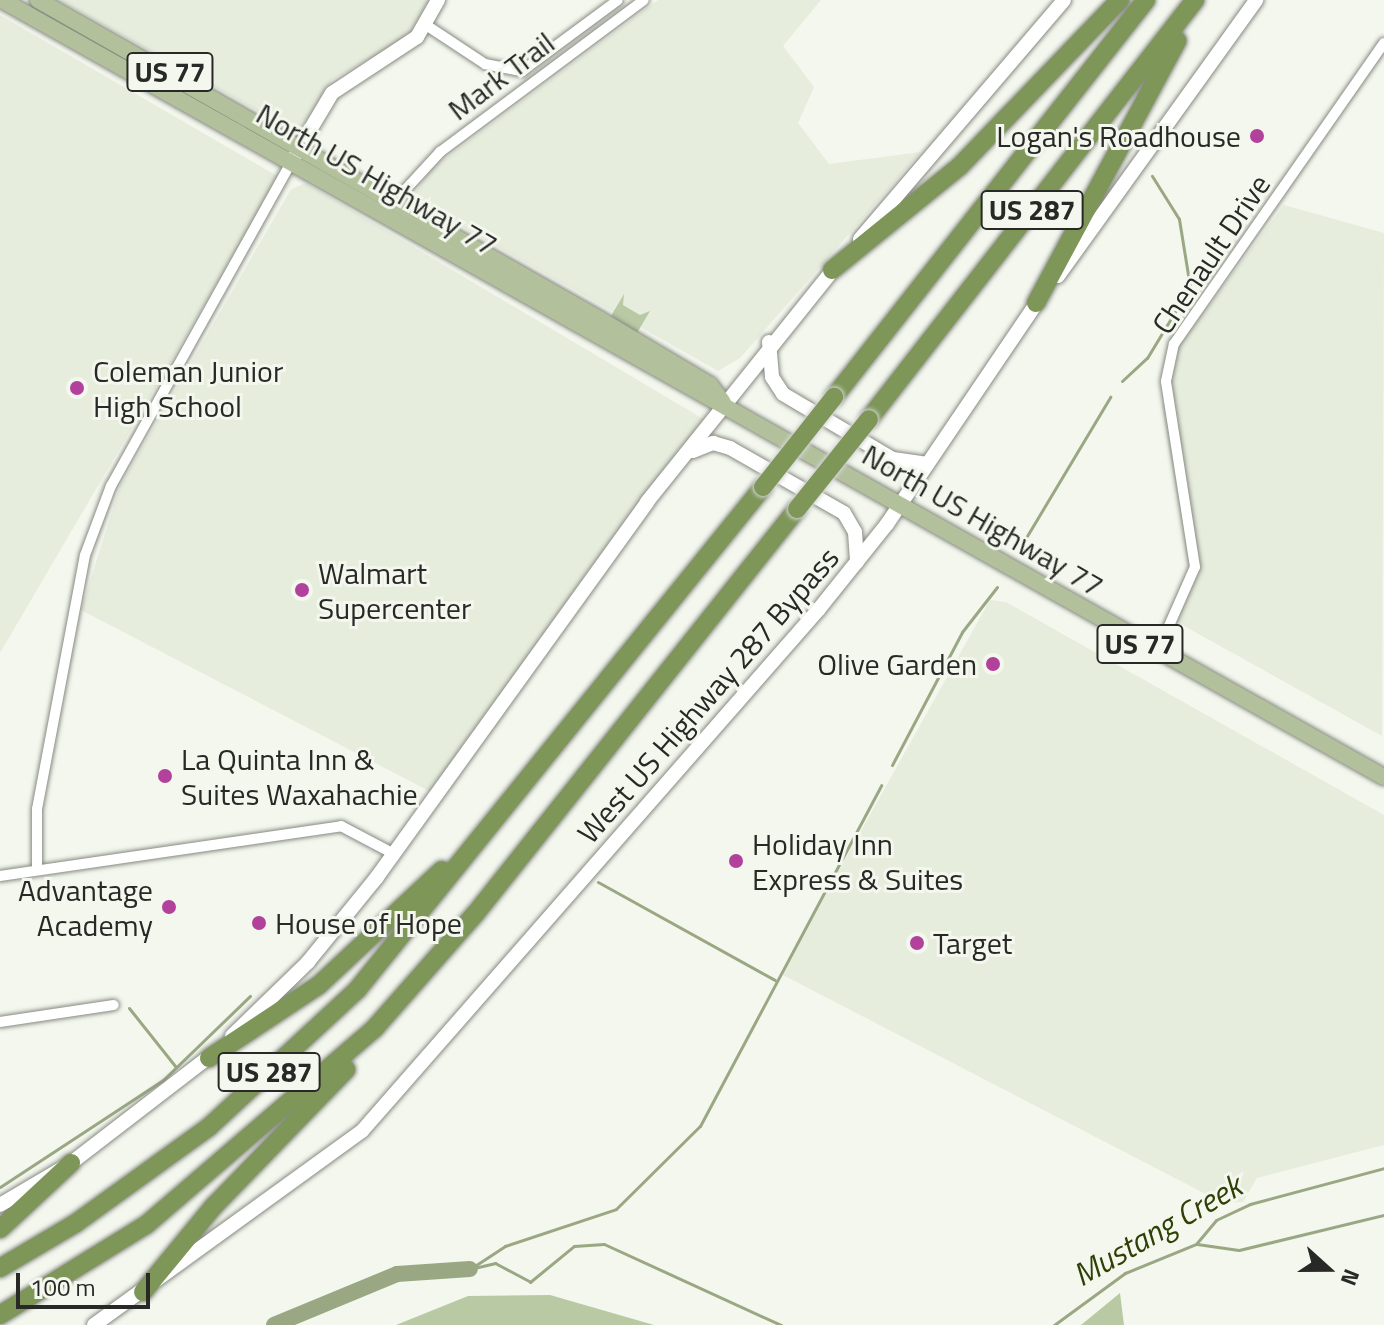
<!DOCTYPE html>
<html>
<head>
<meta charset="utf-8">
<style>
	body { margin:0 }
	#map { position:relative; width:1384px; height:1325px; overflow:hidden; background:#f3f7ee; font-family:"Titillium Web",sans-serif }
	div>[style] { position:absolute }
	.built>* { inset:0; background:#e6eddd }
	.green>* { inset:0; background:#b9c9a4 }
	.stream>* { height:3px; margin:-1.5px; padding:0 1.5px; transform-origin:1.5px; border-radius:1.5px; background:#99a883 }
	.river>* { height:16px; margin:-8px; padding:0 8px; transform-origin:8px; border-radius:8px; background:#99a883 }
	.roads { filter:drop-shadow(0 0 2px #878a82) drop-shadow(0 0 2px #878a82) }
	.street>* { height:10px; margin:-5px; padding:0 5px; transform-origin:5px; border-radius:5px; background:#fff }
	.secondary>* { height:14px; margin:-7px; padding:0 7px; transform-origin:7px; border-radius:7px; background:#fff }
	.primary>* { height:16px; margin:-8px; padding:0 8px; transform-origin:8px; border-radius:8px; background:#b2c19b }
	.highway>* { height:18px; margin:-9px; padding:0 9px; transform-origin:9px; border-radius:9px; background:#7e9758 }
	.bridges { filter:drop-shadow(0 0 2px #d4d4d4) drop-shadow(0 0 2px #d4d4d4) }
	.highway-bridge>* { height:18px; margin:-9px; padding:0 9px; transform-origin:9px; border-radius:9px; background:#7e9758 }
	.dots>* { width:22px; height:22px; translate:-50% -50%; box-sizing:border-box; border:4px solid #f3f7ee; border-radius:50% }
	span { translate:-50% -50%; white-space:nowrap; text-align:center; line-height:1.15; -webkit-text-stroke:6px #f3f7ee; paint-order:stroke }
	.shield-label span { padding:2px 6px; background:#f3f7ee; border:2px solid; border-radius:6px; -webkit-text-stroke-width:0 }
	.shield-label { font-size:28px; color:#282926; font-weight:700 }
	.street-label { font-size:30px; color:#282926 }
	.poi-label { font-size:30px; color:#282926 }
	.right { translate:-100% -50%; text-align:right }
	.left { translate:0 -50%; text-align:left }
	.water-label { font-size:32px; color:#2e4004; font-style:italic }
	.north { position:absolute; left:1288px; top:1229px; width:80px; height:80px; -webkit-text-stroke:6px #f3f7ee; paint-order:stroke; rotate:111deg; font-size:22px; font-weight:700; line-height:32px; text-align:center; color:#282926 }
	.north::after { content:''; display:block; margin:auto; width:28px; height:36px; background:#282926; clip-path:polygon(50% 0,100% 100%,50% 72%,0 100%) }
	.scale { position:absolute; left:16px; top:1273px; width:134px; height:36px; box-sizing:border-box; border:4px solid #282926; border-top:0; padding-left:10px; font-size:24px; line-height:28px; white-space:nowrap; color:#282926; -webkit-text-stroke:6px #f3f7ee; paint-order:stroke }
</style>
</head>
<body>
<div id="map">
	<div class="built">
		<div style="clip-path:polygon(59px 0,430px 0,406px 39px,333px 79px,297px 133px)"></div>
		<div style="clip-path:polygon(658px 0,821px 0,783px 46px,814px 87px,798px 123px,829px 164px,921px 152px,740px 358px,718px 371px,412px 198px,431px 169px)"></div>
		<div style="clip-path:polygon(0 15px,279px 177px,0 653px)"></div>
		<div style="clip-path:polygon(306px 183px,705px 420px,431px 792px,81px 610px,120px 486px,291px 189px)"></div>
		<div style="clip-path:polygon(1284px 205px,1384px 233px,1382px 736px,1168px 617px,1189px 569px,1162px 407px,1180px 344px)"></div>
		<div style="clip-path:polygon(990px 600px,1006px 602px,1384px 815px,1384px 1145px,1257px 1178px,1243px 1202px,1223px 1203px,781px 974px)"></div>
	</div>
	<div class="green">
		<div style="clip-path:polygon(624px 294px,623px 305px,640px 315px,650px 311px,637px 333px,611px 316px)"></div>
		<div style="clip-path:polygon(1120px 1293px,1124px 1325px,1081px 1325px)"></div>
		<div style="clip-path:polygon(550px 1295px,654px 1325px,396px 1325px,468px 1296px)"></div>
	</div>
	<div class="stream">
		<div style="left:1122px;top:381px;width:34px;rotate:-43deg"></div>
		<div style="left:1147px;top:358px;width:83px;rotate:-58.8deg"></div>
		<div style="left:1190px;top:287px;width:69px;rotate:-99.2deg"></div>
		<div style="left:1179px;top:219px;width:51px;rotate:-122.1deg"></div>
		<div style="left:1021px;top:546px;width:174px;rotate:-59.1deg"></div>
		<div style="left:892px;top:765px;width:150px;rotate:-62.2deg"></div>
		<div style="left:962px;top:632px;width:57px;rotate:-52.1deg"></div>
		<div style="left:598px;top:882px;width:202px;rotate:29deg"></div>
		<div style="left:129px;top:1008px;width:75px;rotate:51.5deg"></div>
		<div style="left:0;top:1187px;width:195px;rotate:-33.3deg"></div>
		<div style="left:163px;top:1080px;width:121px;rotate:-44deg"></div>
		<div style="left:1197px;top:1244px;width:42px;rotate:8.1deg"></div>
		<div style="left:1239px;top:1250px;width:149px;rotate:-13.6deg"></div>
		<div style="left:474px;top:1268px;width:22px;rotate:-13deg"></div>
		<div style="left:495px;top:1263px;width:40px;rotate:28deg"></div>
		<div style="left:530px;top:1282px;width:57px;rotate:-39.3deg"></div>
		<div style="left:574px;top:1246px;width:30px;rotate:-4deg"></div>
		<div style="left:604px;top:1244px;width:195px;rotate:24.6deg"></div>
		<div style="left:470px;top:1269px;width:42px;rotate:-33.3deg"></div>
		<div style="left:505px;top:1246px;width:117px;rotate:-18.4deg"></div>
		<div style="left:616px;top:1209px;width:118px;rotate:-44.7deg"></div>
		<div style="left:700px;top:1126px;width:386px;rotate:-62deg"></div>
		<div style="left:1054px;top:1325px;width:88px;rotate:-36.2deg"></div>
		<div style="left:1125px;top:1273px;width:77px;rotate:-22.2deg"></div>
		<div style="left:1196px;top:1244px;width:31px;rotate:-50deg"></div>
		<div style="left:1216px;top:1220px;width:38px;rotate:-25deg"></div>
		<div style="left:1250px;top:1204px;width:139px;rotate:-15deg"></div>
	</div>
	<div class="river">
		<div style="left:274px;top:1325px;width:133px;rotate:-22.5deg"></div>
		<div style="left:397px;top:1274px;width:73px;rotate:-3.9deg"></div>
	</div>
	<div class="roads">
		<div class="street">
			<div style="left:426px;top:25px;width:71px;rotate:33.5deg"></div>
			<div style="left:485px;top:64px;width:38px;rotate:11deg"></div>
			<div style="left:522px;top:71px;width:119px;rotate:-36.5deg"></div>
			<div style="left:395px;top:201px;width:67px;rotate:-47.4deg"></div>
			<div style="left:440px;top:152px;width:254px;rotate:-36.7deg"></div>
			<div style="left:1157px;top:653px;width:94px;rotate:-66.2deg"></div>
			<div style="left:1195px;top:567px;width:188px;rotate:-98.9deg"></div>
			<div style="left:1166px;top:381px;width:38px;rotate:-78deg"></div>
			<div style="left:1174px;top:344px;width:367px;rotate:-55.1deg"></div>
			<div style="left:37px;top:870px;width:61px;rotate:-90deg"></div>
			<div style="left:37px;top:809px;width:258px;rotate:-79.3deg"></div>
			<div style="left:85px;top:555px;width:74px;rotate:-69.4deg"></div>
			<div style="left:111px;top:486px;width:371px;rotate:-60.9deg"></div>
			<div style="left:0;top:876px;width:345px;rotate:-8.3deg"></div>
			<div style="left:341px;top:826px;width:60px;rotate:27.8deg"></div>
			<div style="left:0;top:1022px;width:115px;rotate:-8.5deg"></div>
		</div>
		<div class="secondary">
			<div style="left:294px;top:157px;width:74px;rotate:-59.3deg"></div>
			<div style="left:332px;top:93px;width:102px;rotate:-33.4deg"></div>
			<div style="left:417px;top:37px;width:43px;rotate:-60.4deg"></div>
			<div style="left:860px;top:239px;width:314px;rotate:-49.5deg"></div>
			<div style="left:1058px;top:276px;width:340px;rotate:-54.3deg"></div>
			<div style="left:769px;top:342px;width:35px;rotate:85deg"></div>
			<div style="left:772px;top:377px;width:20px;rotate:57deg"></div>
			<div style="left:783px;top:394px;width:128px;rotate:30.6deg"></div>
			<div style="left:893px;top:459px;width:35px;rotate:8deg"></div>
			<div style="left:693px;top:451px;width:22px;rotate:-22deg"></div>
			<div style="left:713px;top:443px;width:18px;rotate:16deg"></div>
			<div style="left:730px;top:448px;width:131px;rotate:29.7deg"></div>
			<div style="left:844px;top:513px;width:22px;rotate:60deg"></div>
			<div style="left:855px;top:532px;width:30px;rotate:86deg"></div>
			<div style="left:232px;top:1036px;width:106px;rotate:-44.2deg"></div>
			<div style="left:308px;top:962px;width:109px;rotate:-50.9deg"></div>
			<div style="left:377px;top:877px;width:462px;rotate:-54.2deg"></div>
			<div style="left:647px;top:502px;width:305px;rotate:-51.3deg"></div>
			<div style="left:0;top:1205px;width:82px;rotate:-30.6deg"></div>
			<div style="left:71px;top:1163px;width:180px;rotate:-37.6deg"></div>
			<div style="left:94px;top:1325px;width:331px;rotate:-35.9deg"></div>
			<div style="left:362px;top:1131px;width:694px;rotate:-48.8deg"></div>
			<div style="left:819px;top:609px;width:109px;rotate:-51.3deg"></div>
			<div style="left:887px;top:524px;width:277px;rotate:-55.9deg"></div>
		</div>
		<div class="primary">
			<div style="left:2px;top:0;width:1585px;rotate:29.35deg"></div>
			<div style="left:38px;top:0;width:648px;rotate:29.61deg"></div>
			<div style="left:601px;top:320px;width:127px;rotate:30.8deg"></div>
			<div style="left:710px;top:385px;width:21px;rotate:53deg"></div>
		</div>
		<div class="highway">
			<div style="left:832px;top:270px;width:165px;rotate:-39.1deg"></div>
			<div style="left:960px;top:166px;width:231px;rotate:-46.1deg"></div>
			<div style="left:1036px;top:303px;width:298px;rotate:-61.7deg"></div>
			<div style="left:834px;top:397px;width:505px;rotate:-51.84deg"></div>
			<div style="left:869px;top:419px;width:531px;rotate:-52.12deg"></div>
			<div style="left:209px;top:1058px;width:132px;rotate:-33.6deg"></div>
			<div style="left:319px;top:985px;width:168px;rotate:-43.1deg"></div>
			<div style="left:0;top:1229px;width:97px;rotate:-42.9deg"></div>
			<div style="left:0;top:1268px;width:88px;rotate:-30.6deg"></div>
			<div style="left:76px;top:1223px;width:164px;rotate:-35.8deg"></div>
			<div style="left:209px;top:1127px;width:202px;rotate:-42.8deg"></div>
			<div style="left:357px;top:990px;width:646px;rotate:-51.09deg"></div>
			<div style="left:143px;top:1292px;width:112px;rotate:-50.5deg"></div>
			<div style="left:214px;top:1206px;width:190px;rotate:-45.9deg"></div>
			<div style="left:0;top:1315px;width:172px;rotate:-31.7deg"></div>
			<div style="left:146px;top:1225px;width:301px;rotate:-40.7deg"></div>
			<div style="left:374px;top:1029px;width:154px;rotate:-48.7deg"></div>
			<div style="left:476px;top:913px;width:516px;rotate:-51.53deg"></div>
		</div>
	</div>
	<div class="bridges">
		<div class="highway-bridge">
			<div style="left:763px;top:487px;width:115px;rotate:-51.7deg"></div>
			<div style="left:797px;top:509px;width:115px;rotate:-51.3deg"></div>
		</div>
	</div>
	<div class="dots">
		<div style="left:1257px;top:136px;background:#b2419c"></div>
		<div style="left:77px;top:388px;background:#b2419c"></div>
		<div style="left:302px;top:590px;background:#b2419c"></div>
		<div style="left:993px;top:664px;background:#b2419c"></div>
		<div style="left:165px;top:776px;background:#b2419c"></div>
		<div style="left:736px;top:861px;background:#b2419c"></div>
		<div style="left:169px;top:907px;background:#b2419c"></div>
		<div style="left:259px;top:923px;background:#b2419c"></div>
		<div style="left:917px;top:943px;background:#b2419c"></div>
	</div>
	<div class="shield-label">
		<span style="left:170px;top:72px">US 77</span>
		<span style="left:1032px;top:210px">US 287</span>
		<span style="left:1140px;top:644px">US 77</span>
		<span style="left:269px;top:1072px">US 287</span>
	</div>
	<div class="street-label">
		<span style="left:501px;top:76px;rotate:-37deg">Mark Trail</span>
		<span style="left:377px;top:179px;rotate:30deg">North US Highway 77</span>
		<span style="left:1211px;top:254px;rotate:-56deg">Chenault Drive</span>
		<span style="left:983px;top:520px;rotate:30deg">North US Highway 77</span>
		<span style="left:708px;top:695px;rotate:-49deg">West US Highway 287 Bypass</span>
	</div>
	<div class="poi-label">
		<span class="right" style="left:1241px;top:136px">Logan's Roadhouse</span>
		<span class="left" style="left:93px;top:388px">Coleman Junior<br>High School</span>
		<span class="left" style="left:318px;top:590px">Walmart<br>Supercenter</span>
		<span class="right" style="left:977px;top:664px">Olive Garden</span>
		<span class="left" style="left:181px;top:776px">La Quinta Inn &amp;<br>Suites Waxahachie</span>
		<span class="left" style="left:752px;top:861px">Holiday Inn<br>Express &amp; Suites</span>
		<span class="right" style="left:153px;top:907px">Advantage<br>Academy</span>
		<span class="left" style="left:275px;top:923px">House of Hope</span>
		<span class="left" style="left:933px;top:943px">Target</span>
	</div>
	<div class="water-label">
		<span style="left:1157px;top:1230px;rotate:-30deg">Mustang Creek</span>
	</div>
	<div class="north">N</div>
	<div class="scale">100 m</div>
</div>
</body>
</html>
